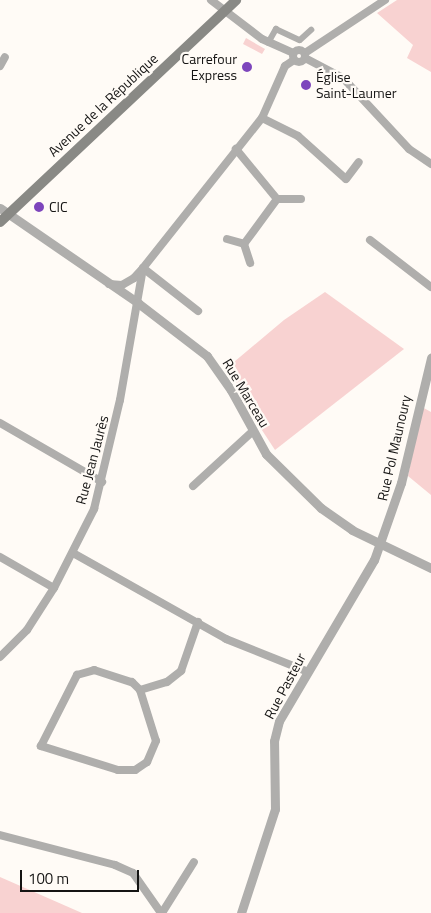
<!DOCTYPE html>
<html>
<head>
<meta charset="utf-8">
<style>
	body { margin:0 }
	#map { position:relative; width:431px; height:913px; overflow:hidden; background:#fffbf6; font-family:"Titillium Web",sans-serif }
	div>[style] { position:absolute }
	.green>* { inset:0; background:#f8d2d1 }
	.pedestrian>* { height:5.5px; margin:-2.75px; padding:0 2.75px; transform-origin:2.75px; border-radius:2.75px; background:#afaeac }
	.minor>* { height:8px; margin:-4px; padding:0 4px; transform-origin:4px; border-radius:4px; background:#afaeac }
	.minor>.ring { margin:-4px; padding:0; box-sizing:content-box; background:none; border:8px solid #afaeac; border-radius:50% }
	.tertiary>* { height:9px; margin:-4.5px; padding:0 4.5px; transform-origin:4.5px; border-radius:4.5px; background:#afaeac }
	.secondary>* { height:10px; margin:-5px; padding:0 5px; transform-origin:5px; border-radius:5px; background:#898985 }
	.dots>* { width:14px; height:14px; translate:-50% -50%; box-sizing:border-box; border:2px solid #fffbf6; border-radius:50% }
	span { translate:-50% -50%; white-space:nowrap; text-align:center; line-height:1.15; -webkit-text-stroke:4.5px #fffbf6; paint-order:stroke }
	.poi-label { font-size:14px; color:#151413 }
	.right { translate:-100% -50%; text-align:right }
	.left { translate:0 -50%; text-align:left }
	.street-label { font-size:14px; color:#151413 }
	.scale { position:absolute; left:20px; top:870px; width:119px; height:22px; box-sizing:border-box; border:2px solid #151413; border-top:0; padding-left:6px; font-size:15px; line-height:18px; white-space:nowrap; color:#151413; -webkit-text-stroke:4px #fffbf6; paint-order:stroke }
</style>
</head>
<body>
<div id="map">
	<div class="green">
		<div style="clip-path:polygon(397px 0,431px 0,431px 72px,407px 58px,413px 45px,377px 13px)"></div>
		<div style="clip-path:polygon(246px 38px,265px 49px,262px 54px,243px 44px)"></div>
		<div style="clip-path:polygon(325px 292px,404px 349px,275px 450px,254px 418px,228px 367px,284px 320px)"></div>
		<div style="clip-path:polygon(422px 407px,431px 412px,431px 495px,408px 476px)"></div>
		<div style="clip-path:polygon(0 877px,82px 913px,0 913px)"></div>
	</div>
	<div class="pedestrian">
		<div style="left:268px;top:43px;width:16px;rotate:-60deg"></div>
		<div style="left:276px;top:29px;width:26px;rotate:25deg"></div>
		<div style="left:300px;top:40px;width:15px;rotate:-42deg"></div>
	</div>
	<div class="minor">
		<div style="left:211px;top:0;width:64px;rotate:37.4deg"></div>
		<div style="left:262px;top:39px;width:34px;rotate:24deg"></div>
		<div class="ring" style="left:293px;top:50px;width:4px;height:4px"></div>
		<div style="left:305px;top:53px;width:96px;rotate:-33.5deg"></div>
		<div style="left:305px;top:58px;width:43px;rotate:27.8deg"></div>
		<div style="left:343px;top:78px;width:97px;rotate:47.1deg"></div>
		<div style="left:409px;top:149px;width:27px;rotate:34deg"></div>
		<div style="left:0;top:66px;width:10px;rotate:-61deg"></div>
		<div style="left:262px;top:118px;width:40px;rotate:26.6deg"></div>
		<div style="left:298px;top:136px;width:64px;rotate:41.9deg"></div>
		<div style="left:346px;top:179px;width:21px;rotate:-53deg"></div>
		<div style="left:277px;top:199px;width:24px"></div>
		<div style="left:227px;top:239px;width:18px;rotate:16deg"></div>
		<div style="left:244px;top:244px;width:56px;rotate:-53.7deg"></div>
		<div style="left:277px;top:199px;width:65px;rotate:-129.4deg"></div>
		<div style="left:370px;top:240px;width:77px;rotate:37.6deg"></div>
		<div style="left:244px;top:244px;width:20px;rotate:72deg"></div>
		<div style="left:109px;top:284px;width:13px;rotate:4deg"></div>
		<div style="left:122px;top:285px;width:14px;rotate:-30deg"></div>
		<div style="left:134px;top:278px;width:13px;rotate:-48deg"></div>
		<div style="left:143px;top:268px;width:70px;rotate:38deg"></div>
		<div style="left:0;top:423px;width:118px;rotate:30deg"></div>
		<div style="left:193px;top:486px;width:81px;rotate:-42.5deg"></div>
		<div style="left:73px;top:553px;width:176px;rotate:29.3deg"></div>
		<div style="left:226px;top:639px;width:86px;rotate:21.8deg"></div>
		<div style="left:0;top:557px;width:62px;rotate:29.9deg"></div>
		<div style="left:0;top:657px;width:38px;rotate:-45deg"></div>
		<div style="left:27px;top:630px;width:50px;rotate:-57.3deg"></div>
		<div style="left:54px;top:588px;width:89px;rotate:-63.1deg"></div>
		<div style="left:94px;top:509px;width:112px;rotate:-76.6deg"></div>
		<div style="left:120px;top:400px;width:134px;rotate:-80.1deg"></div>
		<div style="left:143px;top:268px;width:191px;rotate:-51.6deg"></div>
		<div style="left:262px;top:118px;width:57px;rotate:-66.1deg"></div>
		<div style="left:285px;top:66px;width:11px;rotate:-34deg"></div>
		<div style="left:94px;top:670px;width:40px;rotate:18deg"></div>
		<div style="left:132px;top:682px;width:11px;rotate:45deg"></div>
		<div style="left:140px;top:690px;width:53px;rotate:72.6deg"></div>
		<div style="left:156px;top:741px;width:23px;rotate:113deg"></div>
		<div style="left:147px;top:762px;width:14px;rotate:146deg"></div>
		<div style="left:135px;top:770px;width:17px;rotate:180deg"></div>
		<div style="left:118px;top:770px;width:81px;rotate:-162.7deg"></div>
		<div style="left:41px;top:746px;width:80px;rotate:-63.1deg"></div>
		<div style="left:77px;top:675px;width:18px;rotate:-16deg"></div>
		<div style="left:140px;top:690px;width:28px;rotate:-17deg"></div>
		<div style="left:167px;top:682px;width:18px;rotate:-38deg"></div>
		<div style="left:181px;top:671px;width:52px;rotate:-70.9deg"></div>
		<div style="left:0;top:835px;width:119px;rotate:14.6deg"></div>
		<div style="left:115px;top:865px;width:20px;rotate:24deg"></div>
		<div style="left:133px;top:873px;width:49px;rotate:55deg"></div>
		<div style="left:162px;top:913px;width:60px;rotate:-57.9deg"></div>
	</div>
	<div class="tertiary">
		<div style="left:0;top:208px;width:168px;rotate:34.5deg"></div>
		<div style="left:138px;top:303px;width:87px;rotate:37.5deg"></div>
		<div style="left:207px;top:356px;width:42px;rotate:54.8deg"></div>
		<div style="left:231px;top:390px;width:73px;rotate:61.3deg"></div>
		<div style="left:266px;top:454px;width:77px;rotate:44.5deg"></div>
		<div style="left:321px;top:508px;width:38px;rotate:35deg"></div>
		<div style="left:352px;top:530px;width:88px;rotate:25.7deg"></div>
		<div style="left:241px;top:913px;width:109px;rotate:-71.9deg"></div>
		<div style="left:275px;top:809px;width:68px;rotate:-90.8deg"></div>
		<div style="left:274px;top:741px;width:21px;rotate:-76deg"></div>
		<div style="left:279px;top:721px;width:187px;rotate:-59.5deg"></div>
		<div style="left:374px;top:560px;width:82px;rotate:-70.7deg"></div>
		<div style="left:401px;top:483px;width:129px;rotate:-76.5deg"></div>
	</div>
	<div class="secondary">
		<div style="left:0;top:222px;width:324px;rotate:-43.2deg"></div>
	</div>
	<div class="dots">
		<div style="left:247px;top:67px;background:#7d45bc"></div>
		<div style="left:306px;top:85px;background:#7d45bc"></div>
		<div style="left:39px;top:207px;background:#7d45bc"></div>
	</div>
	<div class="poi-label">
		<span class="right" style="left:237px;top:67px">Carrefour<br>Express</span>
		<span class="left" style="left:316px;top:85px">Église<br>Saint-Laumer</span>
		<span class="left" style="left:49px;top:207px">CIC</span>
	</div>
	<div class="street-label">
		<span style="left:103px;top:105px;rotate:-43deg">Avenue de la République</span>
		<span style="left:246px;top:393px;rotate:59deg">Rue Marceau</span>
		<span style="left:394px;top:448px;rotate:-77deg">Rue Pol Maunoury</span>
		<span style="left:92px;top:460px;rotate:-75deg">Rue Jean Jaurès</span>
		<span style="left:285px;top:686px;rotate:-62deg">Rue Pasteur</span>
	</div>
	<div class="scale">100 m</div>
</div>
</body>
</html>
